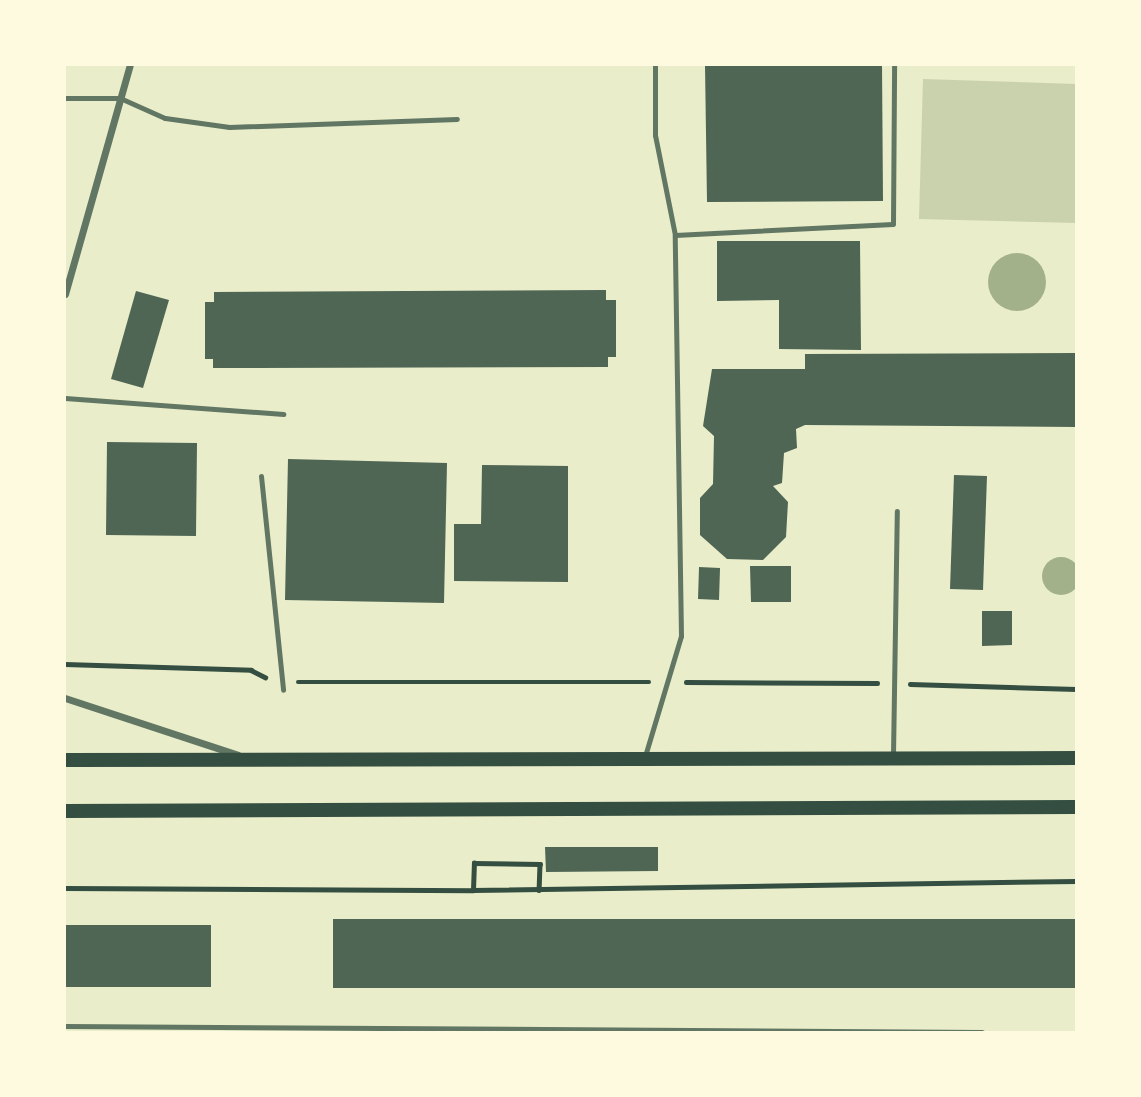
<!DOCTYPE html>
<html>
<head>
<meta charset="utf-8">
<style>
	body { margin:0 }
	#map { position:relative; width:1141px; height:1097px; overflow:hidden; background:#e9edc9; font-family:"Alegreya Sans",sans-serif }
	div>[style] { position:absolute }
	.green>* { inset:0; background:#cad2ad }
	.water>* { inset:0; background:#a3b18a }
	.round { border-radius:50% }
	.building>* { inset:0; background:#4f6655 }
	.path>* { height:4.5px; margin:-2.25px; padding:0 2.25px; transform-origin:2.25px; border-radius:2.25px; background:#344e41 }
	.service>* { height:5px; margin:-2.5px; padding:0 2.5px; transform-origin:2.5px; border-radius:2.5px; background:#617663 }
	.minor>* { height:7px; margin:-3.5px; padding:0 3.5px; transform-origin:3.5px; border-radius:3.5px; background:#617663 }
	.secondary>* { height:14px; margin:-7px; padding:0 7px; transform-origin:7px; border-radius:7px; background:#344e41 }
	span { translate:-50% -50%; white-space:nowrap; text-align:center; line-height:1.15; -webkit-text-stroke:5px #fefae0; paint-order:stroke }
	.frame { position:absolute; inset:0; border:66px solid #fefae0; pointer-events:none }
</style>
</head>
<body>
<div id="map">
	<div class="green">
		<div style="clip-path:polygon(923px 79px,1076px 84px,1076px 223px,919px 219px)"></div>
	</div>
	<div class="water">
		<div class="round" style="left:988px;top:253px;width:58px;height:58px"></div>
		<div class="round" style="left:1042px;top:557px;width:38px;height:38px"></div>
	</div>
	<div class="building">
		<div style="clip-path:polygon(705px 65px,882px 65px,883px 201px,707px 202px)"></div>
		<div style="clip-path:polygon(717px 241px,860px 241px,861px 350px,779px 349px,779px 300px,717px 301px)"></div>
		<div style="clip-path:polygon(606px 290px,606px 300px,616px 300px,616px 357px,608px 357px,608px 367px,213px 368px,213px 359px,205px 359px,205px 302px,214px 302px,214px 292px)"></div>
		<div style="clip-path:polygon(136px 291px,169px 300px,143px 388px,111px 379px)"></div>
		<div style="clip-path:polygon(1076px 353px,1076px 427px,805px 425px,796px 429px,797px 448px,784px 453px,782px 483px,773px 486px,788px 502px,786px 537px,763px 560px,727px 559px,700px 535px,700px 498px,713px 484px,714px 436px,703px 426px,712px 369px,805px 369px,805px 354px)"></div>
		<div style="clip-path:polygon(107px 442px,197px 443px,196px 536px,106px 535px)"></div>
		<div style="clip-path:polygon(288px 459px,447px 463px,444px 603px,285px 600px)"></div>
		<div style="clip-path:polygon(482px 465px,568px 466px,568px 582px,454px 581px,454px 524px,481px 524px)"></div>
		<div style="clip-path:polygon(954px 475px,987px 476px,983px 590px,950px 589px)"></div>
		<div style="clip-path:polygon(750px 566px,791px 566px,791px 602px,751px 602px)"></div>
		<div style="clip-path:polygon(699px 567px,720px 568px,719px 600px,698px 599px)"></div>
		<div style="clip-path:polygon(982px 611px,1012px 611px,1012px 645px,982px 646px)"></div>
		<div style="clip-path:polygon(545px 847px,658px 847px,658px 871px,546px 872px)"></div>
		<div style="clip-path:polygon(333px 919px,1076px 919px,1076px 988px,333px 988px)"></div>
		<div style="clip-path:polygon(65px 925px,211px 925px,211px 987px,65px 987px)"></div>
	</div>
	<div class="path">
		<div style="left:65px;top:664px;width:186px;rotate:1.8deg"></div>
		<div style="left:251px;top:670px;width:16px;rotate:27deg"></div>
		<div style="left:298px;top:682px;width:351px"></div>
		<div style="left:686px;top:682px;width:191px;rotate:0.3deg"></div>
		<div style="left:910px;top:684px;width:166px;rotate:1.7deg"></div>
		<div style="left:65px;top:888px;width:408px;rotate:0.3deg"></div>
		<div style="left:473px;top:890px;width:603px;rotate:-0.86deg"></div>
		<div style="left:473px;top:890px;width:27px;rotate:-88deg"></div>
		<div style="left:474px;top:863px;width:66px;rotate:0.9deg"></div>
		<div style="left:540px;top:864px;width:26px;rotate:92deg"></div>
	</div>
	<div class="service">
		<div style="left:655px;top:65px;width:70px;rotate:90deg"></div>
		<div style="left:655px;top:135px;width:102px;rotate:78.7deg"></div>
		<div style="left:65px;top:98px;width:55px"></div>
		<div style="left:120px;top:98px;width:49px;rotate:24deg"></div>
		<div style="left:165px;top:118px;width:65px;rotate:8deg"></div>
		<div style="left:229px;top:127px;width:228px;rotate:-2deg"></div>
		<div style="left:65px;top:398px;width:219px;rotate:4.2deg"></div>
		<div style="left:261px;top:476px;width:215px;rotate:84.1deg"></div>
		<div style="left:893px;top:755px;width:244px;rotate:-89.1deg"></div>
		<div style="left:645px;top:756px;width:125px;rotate:-73.3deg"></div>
		<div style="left:681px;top:636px;width:401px;rotate:-90.9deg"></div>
		<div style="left:675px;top:235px;width:218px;rotate:-2.9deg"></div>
		<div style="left:893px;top:224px;width:159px;rotate:-89.6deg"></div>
		<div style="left:65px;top:1026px;width:917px;rotate:0.37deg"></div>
	</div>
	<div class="minor">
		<div style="left:65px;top:294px;width:238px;rotate:-74.2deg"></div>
		<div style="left:65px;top:698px;width:182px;rotate:18.2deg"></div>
	</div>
	<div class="secondary">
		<div style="left:65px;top:760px;width:1011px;rotate:-0.11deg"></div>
		<div style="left:65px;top:811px;width:1011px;rotate:-0.23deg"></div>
	</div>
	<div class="frame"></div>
</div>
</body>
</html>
